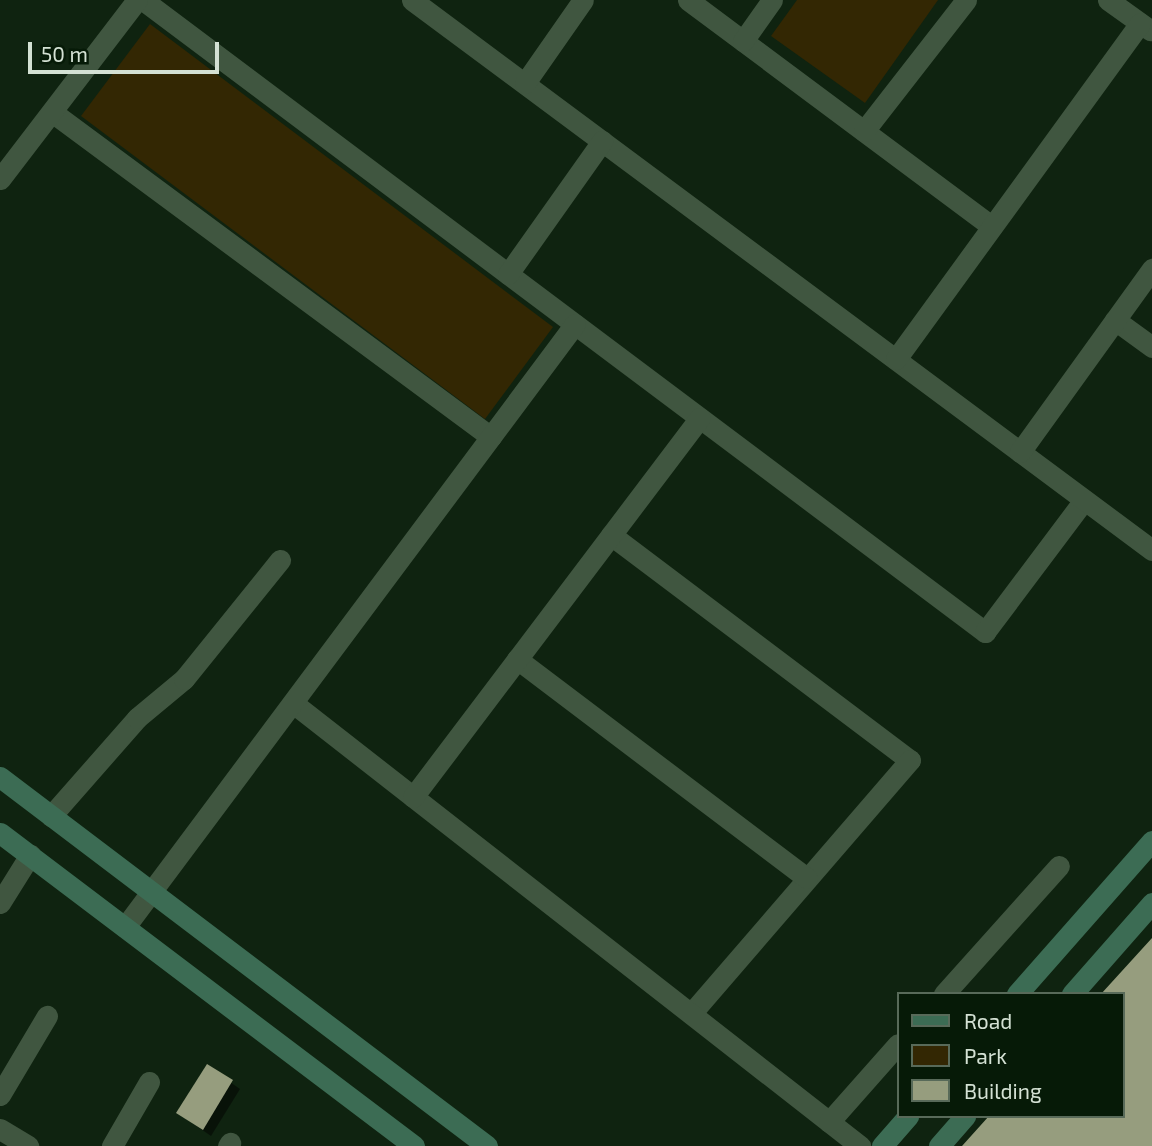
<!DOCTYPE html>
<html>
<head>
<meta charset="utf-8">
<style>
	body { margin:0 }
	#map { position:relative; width:1152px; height:1146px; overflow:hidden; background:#0f2310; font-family:"Exo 2",sans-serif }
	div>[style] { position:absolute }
	.green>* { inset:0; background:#332703 }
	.shadow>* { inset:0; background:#0007 }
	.building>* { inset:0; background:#969d7e }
	.street>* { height:21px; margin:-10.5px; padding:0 10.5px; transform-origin:10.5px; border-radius:10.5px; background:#405640 }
	.secondary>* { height:21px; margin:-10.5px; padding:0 10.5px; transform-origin:10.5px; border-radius:10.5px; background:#3c6c54 }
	span { translate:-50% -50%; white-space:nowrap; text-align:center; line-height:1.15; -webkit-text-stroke:7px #061a07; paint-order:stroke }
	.legend { position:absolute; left:897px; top:992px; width:228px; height:126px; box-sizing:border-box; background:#061a07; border:2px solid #586a59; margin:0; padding:9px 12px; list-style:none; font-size:21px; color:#d4e1d4 }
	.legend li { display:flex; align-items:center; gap:14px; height:35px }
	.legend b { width:35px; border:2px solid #586a59 }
	.scale { position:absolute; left:28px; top:42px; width:191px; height:32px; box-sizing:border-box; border:4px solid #d4e1d4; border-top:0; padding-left:9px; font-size:21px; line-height:24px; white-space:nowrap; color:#d4e1d4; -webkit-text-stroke:5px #061a07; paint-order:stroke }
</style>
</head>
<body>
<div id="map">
	<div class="green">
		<div style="clip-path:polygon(797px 0,938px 0,865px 103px,771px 36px)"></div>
		<div style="clip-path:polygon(150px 24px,553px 327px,485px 419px,81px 116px)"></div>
	</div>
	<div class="shadow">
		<div style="clip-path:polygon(207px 1066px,240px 1089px,211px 1136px,178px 1113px)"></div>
	</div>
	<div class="building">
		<div style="clip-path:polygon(1152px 938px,1152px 1146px,962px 1146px,989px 1116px,1122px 1116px,1122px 994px,1101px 994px)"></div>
		<div style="clip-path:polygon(207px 1064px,233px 1080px,203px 1130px,176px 1113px)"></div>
	</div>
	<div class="street">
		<div style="left:143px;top:0;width:1053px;rotate:36.89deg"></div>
		<div style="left:985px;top:632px;width:165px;rotate:-53.1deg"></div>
		<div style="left:412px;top:0;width:922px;rotate:36.62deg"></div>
		<div style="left:688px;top:0;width:379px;rotate:36.7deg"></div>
		<div style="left:1108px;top:0;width:52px;rotate:35.5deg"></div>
		<div style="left:743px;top:41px;width:50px;rotate:-54.7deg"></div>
		<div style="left:525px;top:83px;width:101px;rotate:-55.1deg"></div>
		<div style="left:52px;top:112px;width:546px;rotate:36.51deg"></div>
		<div style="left:864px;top:131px;width:166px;rotate:-52.1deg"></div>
		<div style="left:0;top:179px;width:225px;rotate:-52.6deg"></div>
		<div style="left:508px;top:274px;width:163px;rotate:-54.7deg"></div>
		<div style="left:1115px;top:320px;width:46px;rotate:36.1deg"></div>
		<div style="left:896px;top:359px;width:415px;rotate:-54deg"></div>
		<div style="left:1020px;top:452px;width:226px;rotate:-54.2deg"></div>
		<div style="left:611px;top:535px;width:374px;rotate:37deg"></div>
		<div style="left:910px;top:760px;width:335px;rotate:130.8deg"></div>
		<div style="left:517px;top:659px;width:363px;rotate:37.1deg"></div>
		<div style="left:293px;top:703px;width:720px;rotate:38deg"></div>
		<div style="left:413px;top:797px;width:475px;rotate:-52.9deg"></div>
		<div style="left:51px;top:816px;width:130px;rotate:-48.7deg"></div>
		<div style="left:137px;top:718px;width:61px;rotate:-39.7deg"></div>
		<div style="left:184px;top:679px;width:153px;rotate:-51.1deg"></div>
		<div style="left:0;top:903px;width:57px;rotate:-58deg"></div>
		<div style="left:125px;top:927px;width:752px;rotate:-53.27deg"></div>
		<div style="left:944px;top:994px;width:172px;rotate:-48.1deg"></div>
		<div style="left:0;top:1095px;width:92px;rotate:-59.3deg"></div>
		<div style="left:829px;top:1122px;width:104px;rotate:-48.5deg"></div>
		<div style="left:0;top:1129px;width:33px;rotate:31deg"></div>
		<div style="left:112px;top:1146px;width:74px;rotate:-60deg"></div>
		<div style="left:228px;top:1146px;width:4px;rotate:-56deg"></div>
	</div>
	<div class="secondary">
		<div style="left:0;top:777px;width:611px;rotate:37.15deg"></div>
		<div style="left:0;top:833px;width:519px;rotate:37.09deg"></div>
		<div style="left:1017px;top:994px;width:204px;rotate:-48.6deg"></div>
		<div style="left:1072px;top:994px;width:121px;rotate:-48.7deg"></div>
		<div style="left:882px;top:1146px;width:40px;rotate:-49deg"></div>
		<div style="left:939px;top:1146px;width:40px;rotate:-49deg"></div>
	</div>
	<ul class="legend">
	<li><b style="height:9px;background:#3c6c54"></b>Road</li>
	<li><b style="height:19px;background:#332703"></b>Park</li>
	<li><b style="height:19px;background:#969d7e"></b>Building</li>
	</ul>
	<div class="scale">50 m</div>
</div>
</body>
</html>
